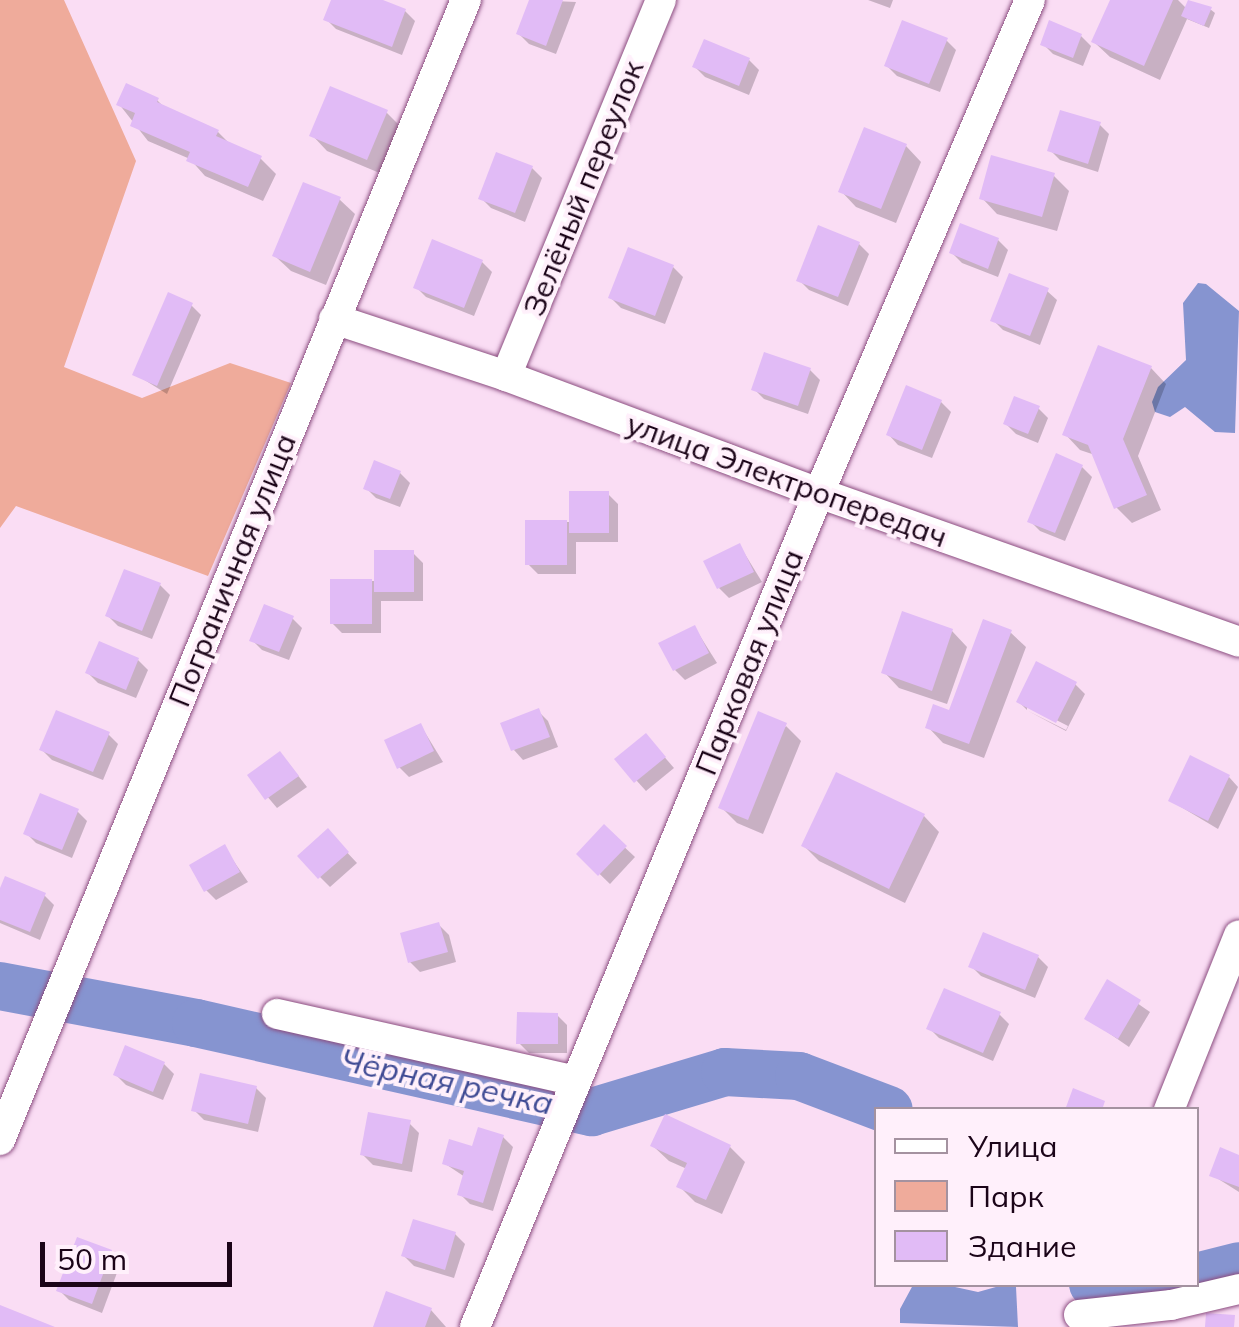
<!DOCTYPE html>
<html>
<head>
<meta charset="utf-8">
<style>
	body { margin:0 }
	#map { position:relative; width:1239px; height:1327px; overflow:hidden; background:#faddf4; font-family:Mulish,sans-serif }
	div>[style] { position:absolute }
	.green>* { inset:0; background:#efab9b }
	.water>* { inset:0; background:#8694d0 }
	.shadow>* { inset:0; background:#0003 }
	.river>* { height:48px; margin:-24px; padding:0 24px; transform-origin:24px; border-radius:24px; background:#8694d0 }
	.building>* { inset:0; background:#e1bbf6 }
	.roads { filter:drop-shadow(0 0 2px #8b4d80) drop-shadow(0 0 2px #8b4d80) }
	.minor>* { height:30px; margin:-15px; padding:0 15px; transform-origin:15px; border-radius:15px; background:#fff }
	span { translate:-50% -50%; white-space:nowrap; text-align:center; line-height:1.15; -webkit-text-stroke:8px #fff0fb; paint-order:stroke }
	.street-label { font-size:30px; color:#1b0418 }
	.water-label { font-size:32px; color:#3f4b94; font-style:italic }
	.legend { position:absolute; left:874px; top:1107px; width:325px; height:180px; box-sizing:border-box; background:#fff0fb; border:2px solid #a492a0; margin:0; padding:12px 18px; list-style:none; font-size:30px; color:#1b0418 }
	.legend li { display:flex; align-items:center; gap:20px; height:50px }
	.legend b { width:50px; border:2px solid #a492a0 }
	.scale { position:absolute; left:40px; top:1242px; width:192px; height:45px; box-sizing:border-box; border:5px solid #1b0418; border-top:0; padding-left:12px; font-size:30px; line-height:35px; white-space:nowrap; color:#1b0418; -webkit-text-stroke:8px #fff0fb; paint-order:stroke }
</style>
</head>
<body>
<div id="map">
	<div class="green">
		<div style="clip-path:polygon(0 0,64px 0,136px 161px,64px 367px,142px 398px,230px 363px,291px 383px,208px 576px,16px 506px,0 528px)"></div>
	</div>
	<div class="water">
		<div style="clip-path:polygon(1198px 283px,1206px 284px,1239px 311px,1235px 433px,1215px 432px,1185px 407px,1170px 417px,1155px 412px,1152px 402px,1158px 387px,1186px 360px,1183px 303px)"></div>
		<div style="clip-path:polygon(913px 1285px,946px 1285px,978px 1292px,1003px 1285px,1016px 1287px,1018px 1327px,900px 1323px,900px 1309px)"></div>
	</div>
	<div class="shadow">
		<div style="clip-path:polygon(333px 0,376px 0,405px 11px,415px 21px,402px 55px,336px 29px,326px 19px)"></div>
		<div style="clip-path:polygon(532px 0,576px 2px,556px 54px,529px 44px,519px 34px)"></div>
		<div style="clip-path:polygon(868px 0,893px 0,890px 8px)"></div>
		<div style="clip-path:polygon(1113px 0,1178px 0,1187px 9px,1210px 9px,1215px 13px,1209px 28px,1187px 19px,1160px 80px,1110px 57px,1094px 42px)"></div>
		<div style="clip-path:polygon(1081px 36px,1091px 46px,1083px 66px,1053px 54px,1043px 44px)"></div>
		<div style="clip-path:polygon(946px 40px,956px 50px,940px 92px,897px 76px,887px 66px)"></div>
		<div style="clip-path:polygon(749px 60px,759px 70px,749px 95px,705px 77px,695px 67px)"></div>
		<div style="clip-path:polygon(157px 100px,167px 110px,218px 132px,232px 146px,260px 158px,276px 174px,263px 201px,205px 176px,190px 159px,148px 141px,119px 104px)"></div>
		<div style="clip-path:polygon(386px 112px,402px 128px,382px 174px,327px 151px,312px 135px)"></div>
		<div style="clip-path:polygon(1099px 124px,1109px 134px,1098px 172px,1060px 160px,1050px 150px)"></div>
		<div style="clip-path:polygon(906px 146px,921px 162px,896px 223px,856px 207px,841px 191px)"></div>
		<div style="clip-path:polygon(532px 168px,542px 178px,525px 222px,491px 208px,481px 198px)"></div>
		<div style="clip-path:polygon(1053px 175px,1069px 191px,1057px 231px,997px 214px,982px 198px)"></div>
		<div style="clip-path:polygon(339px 199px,355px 214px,326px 285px,291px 271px,275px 256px)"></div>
		<div style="clip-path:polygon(998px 240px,1008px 250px,998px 277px,962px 263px,952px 253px)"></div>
		<div style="clip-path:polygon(859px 244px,869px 254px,848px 306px,809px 290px,799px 280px)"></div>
		<div style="clip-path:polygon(482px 262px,492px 272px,474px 316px,426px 297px,416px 287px)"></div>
		<div style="clip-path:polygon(673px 267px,683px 277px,665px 324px,621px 308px,611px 298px)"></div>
		<div style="clip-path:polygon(1047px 291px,1057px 300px,1040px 345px,1003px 330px,993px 320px)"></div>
		<div style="clip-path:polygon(191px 305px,201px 315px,167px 394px,135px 374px)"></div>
		<div style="clip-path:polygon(1151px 368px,1166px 384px,1138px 456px,1161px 510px,1132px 523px,1116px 507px,1095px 455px,1080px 450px,1065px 434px)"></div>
		<div style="clip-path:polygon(810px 370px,820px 380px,808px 414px,764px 399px,754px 389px)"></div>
		<div style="clip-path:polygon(941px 402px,951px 412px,932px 458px,898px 445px,889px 435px)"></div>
		<div style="clip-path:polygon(1038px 408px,1048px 418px,1038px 443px,1016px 434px,1006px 424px)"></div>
		<div style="clip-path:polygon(1082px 467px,1092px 477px,1065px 541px,1040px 531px,1030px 521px)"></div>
		<div style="clip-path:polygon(400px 473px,410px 483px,400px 507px,376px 498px,366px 488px)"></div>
		<div style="clip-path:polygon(608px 494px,618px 504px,618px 542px,576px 542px,576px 574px,538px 574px,528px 564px,528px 522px,572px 522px)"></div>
		<div style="clip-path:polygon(740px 546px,762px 582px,729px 598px,719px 588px)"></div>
		<div style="clip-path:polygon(413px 553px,423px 563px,423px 601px,381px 601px,381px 633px,342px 633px,332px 623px,332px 581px,376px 581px)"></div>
		<div style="clip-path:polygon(160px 585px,170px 595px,152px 639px,118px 626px,108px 616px)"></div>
		<div style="clip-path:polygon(292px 618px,302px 628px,289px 660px,262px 650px,252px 640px)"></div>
		<div style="clip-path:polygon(695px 628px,717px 663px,685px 680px,675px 670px)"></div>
		<div style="clip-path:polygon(952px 631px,967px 647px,947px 704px,899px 688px,884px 672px)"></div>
		<div style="clip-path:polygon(1010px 632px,1026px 647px,984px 758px,943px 743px,928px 727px,950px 714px)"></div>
		<div style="clip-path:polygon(138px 660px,148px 670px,136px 698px,98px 683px,88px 673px)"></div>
		<div style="clip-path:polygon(1075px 684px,1085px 694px,1066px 731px,1028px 711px,1066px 730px,1068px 726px,1027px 705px,1027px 710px,1019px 702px)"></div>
		<div style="clip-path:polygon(538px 711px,548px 721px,558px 747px,523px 760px,514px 750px)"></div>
		<div style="clip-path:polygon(421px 726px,443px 762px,409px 777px,399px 767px)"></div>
		<div style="clip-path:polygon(786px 726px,801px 741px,763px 834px,737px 823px,721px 807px)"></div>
		<div style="clip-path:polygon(108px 734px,118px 744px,103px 780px,52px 760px,42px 750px)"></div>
		<div style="clip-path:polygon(655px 746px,674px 768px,646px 791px,618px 760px)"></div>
		<div style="clip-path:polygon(289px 764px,307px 787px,277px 808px,250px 776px)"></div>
		<div style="clip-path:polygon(1229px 777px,1238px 787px,1218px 829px,1171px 801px)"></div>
		<div style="clip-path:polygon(77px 811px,87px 821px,72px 858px,36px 843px,26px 833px)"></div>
		<div style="clip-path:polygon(924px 816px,939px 832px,905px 903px,819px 861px,804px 846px)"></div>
		<div style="clip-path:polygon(604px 828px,635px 857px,610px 884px,579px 854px)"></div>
		<div style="clip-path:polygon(328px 832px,357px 863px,330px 887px,320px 877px)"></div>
		<div style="clip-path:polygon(224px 847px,248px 882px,216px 900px,206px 890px)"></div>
		<div style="clip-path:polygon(0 894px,44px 895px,54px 905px,40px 940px,0 923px)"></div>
		<div style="clip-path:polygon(439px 925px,449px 935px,456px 962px,420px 972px,410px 962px)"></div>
		<div style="clip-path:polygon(1038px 957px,1048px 967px,1035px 998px,981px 976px,971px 966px)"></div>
		<div style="clip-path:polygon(1108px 983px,1150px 1012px,1129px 1047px,1087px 1018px)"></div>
		<div style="clip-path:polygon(999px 1014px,1009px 1024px,993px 1061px,939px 1038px,929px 1028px)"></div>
		<div style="clip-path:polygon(557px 1015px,567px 1025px,567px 1053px,529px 1053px,519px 1043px)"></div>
		<div style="clip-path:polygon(164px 1064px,174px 1074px,163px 1100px,126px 1085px,116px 1075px)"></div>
		<div style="clip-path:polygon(256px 1088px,266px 1098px,258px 1132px,204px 1120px,194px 1110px)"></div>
		<div style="clip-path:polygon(409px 1123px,419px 1133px,412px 1172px,373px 1165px,363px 1155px)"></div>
		<div style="clip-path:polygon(503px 1137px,513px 1147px,493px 1211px,470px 1204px,460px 1194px,465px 1177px,444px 1163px)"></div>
		<div style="clip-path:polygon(653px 1146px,730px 1147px,745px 1162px,722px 1214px,695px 1202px,679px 1186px,687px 1169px,669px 1161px)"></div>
		<div style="clip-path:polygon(1239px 1157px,1239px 1192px,1212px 1175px)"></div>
		<div style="clip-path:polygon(455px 1234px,465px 1244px,454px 1278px,414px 1266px,404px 1256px)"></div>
		<div style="clip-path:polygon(111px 1252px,121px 1262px,102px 1313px,69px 1300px,59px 1290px)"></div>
		<div style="clip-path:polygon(431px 1310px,446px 1327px,376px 1327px)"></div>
	</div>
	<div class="river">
		<div style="left:0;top:986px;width:199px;rotate:10.7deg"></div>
		<div style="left:196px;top:1023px;width:406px;rotate:12.7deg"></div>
		<div style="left:592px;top:1112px;width:139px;rotate:-16.7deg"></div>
		<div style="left:725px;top:1072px;width:74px;rotate:3.1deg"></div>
		<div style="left:799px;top:1076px;width:96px;rotate:20.7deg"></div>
		<div style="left:1196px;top:1277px;width:44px;rotate:-14.3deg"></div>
		<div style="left:1093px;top:1284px;width:41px;rotate:14deg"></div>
		<div style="left:1133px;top:1294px;width:37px;rotate:-16deg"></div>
	</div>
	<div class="building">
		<div style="clip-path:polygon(331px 0,383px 0,406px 9px,392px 47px,323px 20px)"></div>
		<div style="clip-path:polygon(529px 0,563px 0,546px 46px,516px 34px)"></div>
		<div style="clip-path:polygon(1110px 0,1173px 0,1144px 66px,1091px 42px)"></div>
		<div style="clip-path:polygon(1188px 0,1212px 7px,1204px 26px,1181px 16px)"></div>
		<div style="clip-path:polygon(902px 20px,948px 38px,929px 84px,884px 66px)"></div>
		<div style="clip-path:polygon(1049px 20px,1082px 34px,1073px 58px,1040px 45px)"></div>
		<div style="clip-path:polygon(704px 39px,750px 58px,739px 86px,692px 67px)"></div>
		<div style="clip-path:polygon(126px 83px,159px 98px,157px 102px,219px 130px,216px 136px,262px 156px,248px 187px,186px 161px,190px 152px,130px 126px,135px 113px,116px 105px)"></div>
		<div style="clip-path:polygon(330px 86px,388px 110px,367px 160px,309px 136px)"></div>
		<div style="clip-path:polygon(1060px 110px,1101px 122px,1088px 164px,1047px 151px)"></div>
		<div style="clip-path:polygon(864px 127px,907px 144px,881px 209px,838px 192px)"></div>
		<div style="clip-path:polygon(496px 152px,533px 166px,515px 213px,478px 199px)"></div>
		<div style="clip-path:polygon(991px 155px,1055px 173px,1042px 217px,979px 199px)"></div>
		<div style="clip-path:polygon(303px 182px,341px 197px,310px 272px,272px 256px)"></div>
		<div style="clip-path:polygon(960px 223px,999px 238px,988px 269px,949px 253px)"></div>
		<div style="clip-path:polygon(818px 225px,860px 242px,838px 297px,796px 281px)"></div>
		<div style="clip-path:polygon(432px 239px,483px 260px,464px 308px,413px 288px)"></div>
		<div style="clip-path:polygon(628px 247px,674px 265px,655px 316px,608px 298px)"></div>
		<div style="clip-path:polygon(1009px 273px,1049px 288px,1030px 336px,990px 321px)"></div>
		<div style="clip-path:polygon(168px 292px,193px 303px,157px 386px,132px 375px)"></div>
		<div style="clip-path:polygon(1098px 345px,1152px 366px,1123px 439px,1147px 495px,1114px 509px,1088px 445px,1062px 435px)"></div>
		<div style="clip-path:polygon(764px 352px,811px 368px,798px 406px,751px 390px)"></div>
		<div style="clip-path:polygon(906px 385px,942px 400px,922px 450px,886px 435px)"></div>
		<div style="clip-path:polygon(1014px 396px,1040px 406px,1028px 434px,1003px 424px)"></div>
		<div style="clip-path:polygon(1056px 453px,1083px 465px,1055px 533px,1027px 522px)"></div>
		<div style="clip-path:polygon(374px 460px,401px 471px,390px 499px,363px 489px)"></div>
		<div style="clip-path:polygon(569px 491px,609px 491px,609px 533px,569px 533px)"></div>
		<div style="clip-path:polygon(525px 520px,567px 520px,567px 565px,525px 565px)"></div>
		<div style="clip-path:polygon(740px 543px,754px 572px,717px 589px,703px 561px)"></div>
		<div style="clip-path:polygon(374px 550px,414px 550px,414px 592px,374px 592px)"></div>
		<div style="clip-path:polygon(124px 569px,161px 583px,142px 631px,105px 616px)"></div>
		<div style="clip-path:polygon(330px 579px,372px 579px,372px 624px,330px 624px)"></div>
		<div style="clip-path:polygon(264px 604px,294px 616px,279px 652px,249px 641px)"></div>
		<div style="clip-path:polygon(902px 611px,953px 629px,932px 691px,881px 673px)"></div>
		<div style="clip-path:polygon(983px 619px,1012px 630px,969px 744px,925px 728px,933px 704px,949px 710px)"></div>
		<div style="clip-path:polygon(695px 625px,709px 653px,673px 671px,658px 643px)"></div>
		<div style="clip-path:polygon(99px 641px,139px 658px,126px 690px,85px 673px)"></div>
		<div style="clip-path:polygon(1036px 661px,1077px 682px,1056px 723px,1016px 702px)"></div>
		<div style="clip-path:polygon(539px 708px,550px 737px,511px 751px,500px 723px)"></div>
		<div style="clip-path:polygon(56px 710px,110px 732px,93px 772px,39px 750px)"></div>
		<div style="clip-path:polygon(758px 711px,787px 723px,748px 820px,718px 808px)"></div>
		<div style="clip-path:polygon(421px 723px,434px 751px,397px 769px,384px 740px)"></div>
		<div style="clip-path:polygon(646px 733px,666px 757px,634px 783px,614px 759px)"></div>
		<div style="clip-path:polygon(280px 751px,299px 776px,265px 800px,247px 775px)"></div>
		<div style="clip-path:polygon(1190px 755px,1230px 775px,1208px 821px,1168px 801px)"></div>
		<div style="clip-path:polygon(836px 772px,925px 814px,889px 889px,801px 846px)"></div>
		<div style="clip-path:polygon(40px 793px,79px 809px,62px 850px,23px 834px)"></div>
		<div style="clip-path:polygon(604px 824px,627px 846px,598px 876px,576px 854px)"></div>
		<div style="clip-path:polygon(328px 828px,349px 852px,318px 879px,297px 856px)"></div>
		<div style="clip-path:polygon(225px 844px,240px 872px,204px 892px,189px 865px)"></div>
		<div style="clip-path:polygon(5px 876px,46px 893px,30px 932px,0 920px,0 888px)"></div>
		<div style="clip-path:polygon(439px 922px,448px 952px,408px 963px,400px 933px)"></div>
		<div style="clip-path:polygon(983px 932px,1039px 955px,1025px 990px,968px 967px)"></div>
		<div style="clip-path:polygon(1107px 979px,1141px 1000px,1118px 1039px,1084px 1019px)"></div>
		<div style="clip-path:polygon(944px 988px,1001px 1012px,983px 1053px,926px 1029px)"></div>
		<div style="clip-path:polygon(517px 1012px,558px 1013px,558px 1044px,516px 1044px)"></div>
		<div style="clip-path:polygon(125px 1045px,165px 1062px,153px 1092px,113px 1075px)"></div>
		<div style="clip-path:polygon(200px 1073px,257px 1086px,248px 1124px,191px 1111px)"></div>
		<div style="clip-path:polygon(1073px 1088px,1105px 1101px,1102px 1110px,1065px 1110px)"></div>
		<div style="clip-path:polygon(368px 1112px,411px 1120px,402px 1164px,360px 1155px)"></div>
		<div style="clip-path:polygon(665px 1114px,731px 1145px,706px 1200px,676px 1187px,687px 1163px,650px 1146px)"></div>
		<div style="clip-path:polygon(478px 1127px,504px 1135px,483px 1203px,457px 1195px,464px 1171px,442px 1164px,449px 1139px,472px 1146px)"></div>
		<div style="clip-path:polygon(1220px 1147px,1239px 1155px,1239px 1187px,1209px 1176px)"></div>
		<div style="clip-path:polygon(413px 1219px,456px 1232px,445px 1270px,401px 1256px)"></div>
		<div style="clip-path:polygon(77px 1237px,112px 1250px,92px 1304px,56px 1291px)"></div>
		<div style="clip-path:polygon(386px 1291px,432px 1308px,425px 1327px,373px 1327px)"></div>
		<div style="clip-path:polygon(0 1305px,55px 1327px,0 1327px)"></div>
		<div style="clip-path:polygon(1206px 1313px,1235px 1315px,1234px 1327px,1205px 1327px)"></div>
	</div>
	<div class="roads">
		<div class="minor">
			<div style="left:334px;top:319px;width:181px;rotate:18.3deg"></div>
			<div style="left:506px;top:376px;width:334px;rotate:20.5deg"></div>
			<div style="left:819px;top:493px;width:446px;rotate:19.5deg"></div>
			<div style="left:506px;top:376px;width:407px;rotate:-67.6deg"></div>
			<div style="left:277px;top:1014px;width:306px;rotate:12.6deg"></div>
			<div style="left:1169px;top:1110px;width:188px;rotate:-68.2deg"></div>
			<div style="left:0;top:1140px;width:1232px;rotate:-67.77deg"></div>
			<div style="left:1079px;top:1315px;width:93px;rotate:-6.2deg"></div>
			<div style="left:1171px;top:1305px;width:70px;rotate:-13.2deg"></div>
			<div style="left:475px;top:1327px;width:902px;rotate:-67.59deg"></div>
			<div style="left:819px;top:493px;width:536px;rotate:-66.83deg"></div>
		</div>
	</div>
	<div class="street-label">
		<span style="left:583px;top:188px;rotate:-68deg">Зелёный переулок</span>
		<span style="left:787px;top:480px;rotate:20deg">улица Электропередач</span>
		<span style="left:232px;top:570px;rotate:-68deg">Пограничная улица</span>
		<span style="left:749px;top:662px;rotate:-68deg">Парковая улица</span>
	</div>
	<div class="water-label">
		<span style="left:447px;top:1081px;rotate:12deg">Чёрная речка</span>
	</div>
	<ul class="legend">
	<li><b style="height:12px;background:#fff"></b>Улица</li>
	<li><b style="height:28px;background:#efab9b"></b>Парк</li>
	<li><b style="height:28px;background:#e1bbf6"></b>Здание</li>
	</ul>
	<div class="scale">50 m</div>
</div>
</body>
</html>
